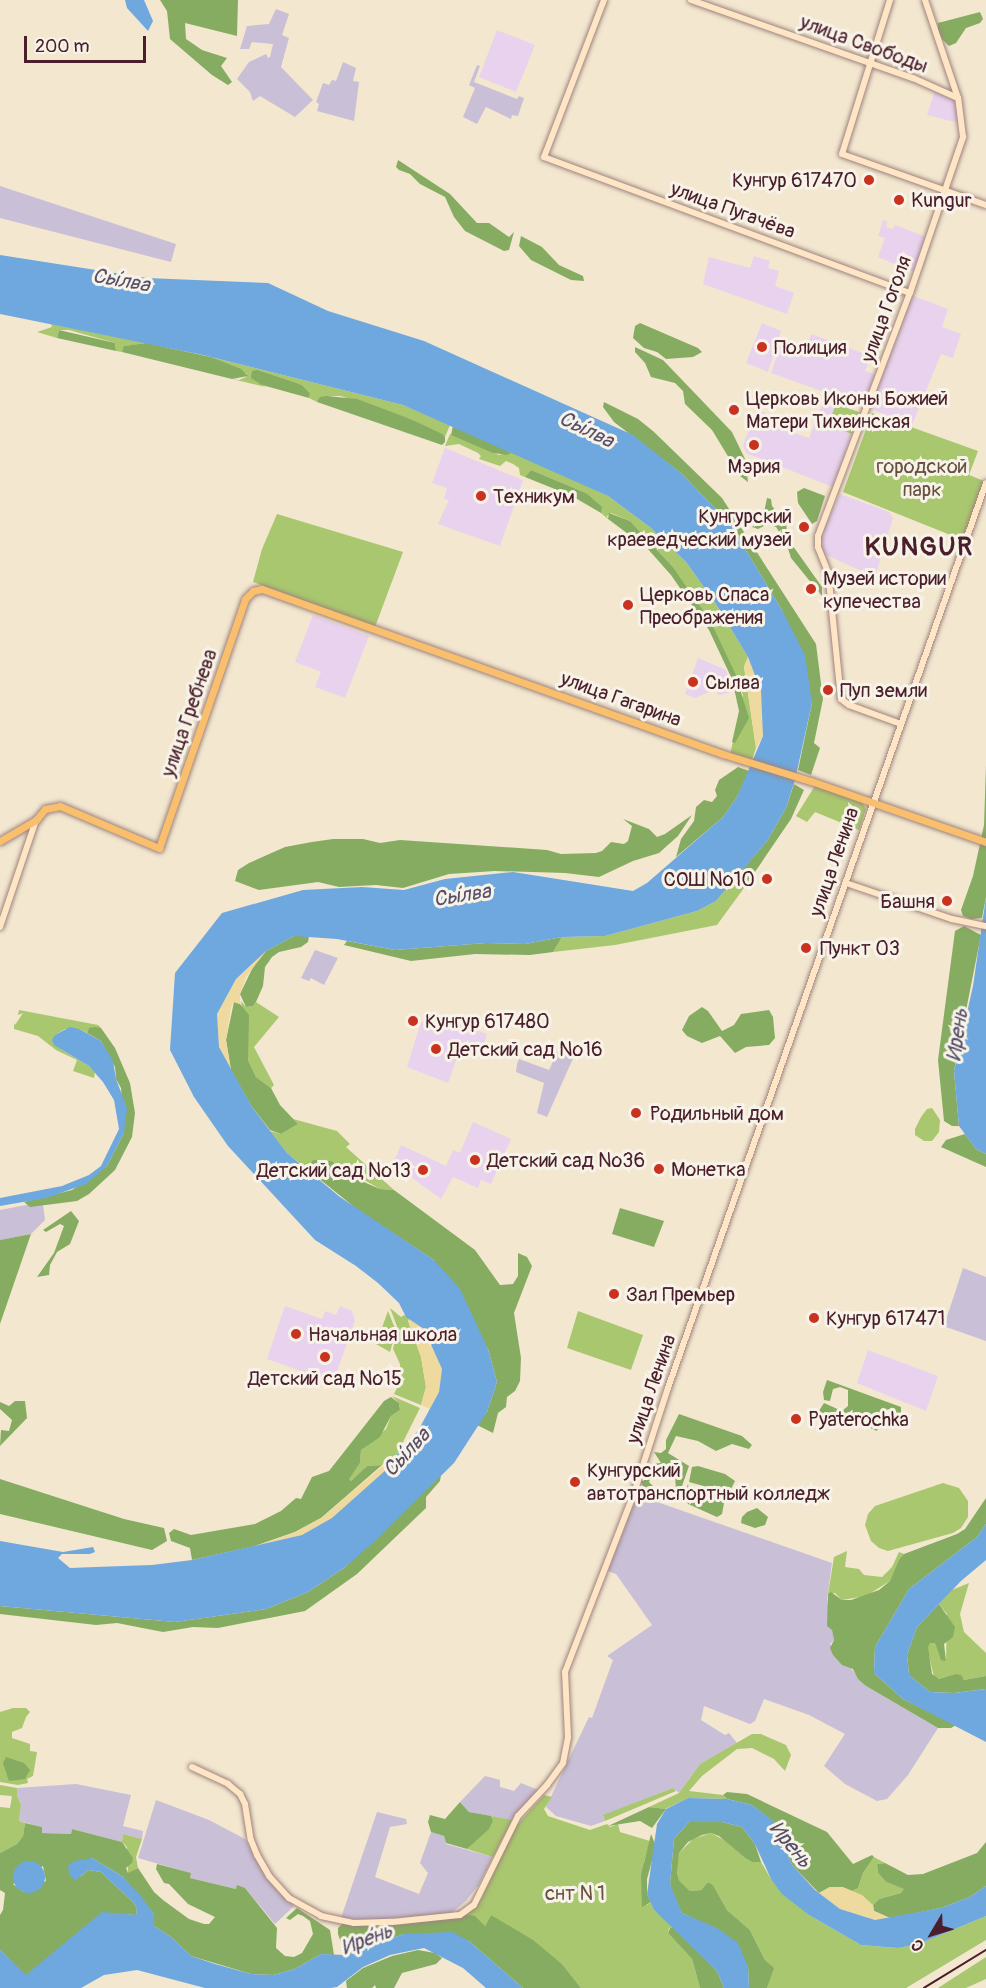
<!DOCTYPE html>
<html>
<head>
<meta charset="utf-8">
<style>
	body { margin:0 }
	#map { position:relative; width:986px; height:1988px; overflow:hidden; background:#f3e7d0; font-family:Pangolin,sans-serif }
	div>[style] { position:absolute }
	.built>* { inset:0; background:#e8d2ee }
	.industrial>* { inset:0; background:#c9bfd7 }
	.green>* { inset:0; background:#a9c76e }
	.forest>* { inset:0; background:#86ac61 }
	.sand>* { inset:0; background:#eeda9e }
	.water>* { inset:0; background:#6ea8de }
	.round { border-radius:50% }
	.roads { filter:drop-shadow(0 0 2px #9e837e) drop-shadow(0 0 2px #9e837e) }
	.secondary>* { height:6px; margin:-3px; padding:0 3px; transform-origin:3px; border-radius:3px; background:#fde5c5 }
	.primary>* { height:7px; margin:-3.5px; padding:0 3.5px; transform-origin:3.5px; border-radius:3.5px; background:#f9bf6d }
	.rail>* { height:1.5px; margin:-0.75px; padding:0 0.75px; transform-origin:0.75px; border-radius:0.75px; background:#4a1f2b }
	.dots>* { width:16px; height:16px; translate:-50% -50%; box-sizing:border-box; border:3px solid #f7f3e8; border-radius:50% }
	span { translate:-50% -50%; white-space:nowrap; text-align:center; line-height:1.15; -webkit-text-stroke:6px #f7f3e8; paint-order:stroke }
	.street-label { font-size:20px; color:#4a1f2b }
	.poi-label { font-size:20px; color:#4a1f2b }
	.right { translate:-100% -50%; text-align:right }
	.left { translate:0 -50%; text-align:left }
	.park-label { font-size:20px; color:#66513f }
	.water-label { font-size:21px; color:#574f6a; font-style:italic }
	.district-label { font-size:26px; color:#4a1f2b; font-weight:700; letter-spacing:1.5px }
	.north { position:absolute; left:902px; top:1904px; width:60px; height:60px; -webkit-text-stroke:4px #f7f3e8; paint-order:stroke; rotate:232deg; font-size:16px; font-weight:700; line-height:24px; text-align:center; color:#4a1f2b }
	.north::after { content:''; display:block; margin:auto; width:21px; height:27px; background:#4a1f2b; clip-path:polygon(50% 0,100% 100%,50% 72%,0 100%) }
	.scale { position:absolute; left:24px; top:36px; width:122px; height:27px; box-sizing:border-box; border:3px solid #4a1f2b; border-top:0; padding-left:8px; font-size:18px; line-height:21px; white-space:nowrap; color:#4a1f2b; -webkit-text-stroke:4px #f7f3e8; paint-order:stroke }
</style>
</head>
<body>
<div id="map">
	<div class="built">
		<div style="clip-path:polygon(497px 30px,535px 45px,516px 92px,479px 77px)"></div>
		<div style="clip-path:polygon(935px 90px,956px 99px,959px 123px,927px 115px)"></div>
		<div style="clip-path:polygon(883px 220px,887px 221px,886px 227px,893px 229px,895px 225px,929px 238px,916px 273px,878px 257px,885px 238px,878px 236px)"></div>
		<div style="clip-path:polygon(754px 256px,770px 261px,768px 268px,779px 271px,775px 286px,794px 293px,787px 314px,703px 284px,709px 257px,750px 268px)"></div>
		<div style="clip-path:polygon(911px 295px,948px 309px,942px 327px,961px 334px,953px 358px,941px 354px,912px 425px,868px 408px,898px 336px)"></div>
		<div style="clip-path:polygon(762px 323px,781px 331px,768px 372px,746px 363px)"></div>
		<div style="clip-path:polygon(811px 334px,871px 356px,865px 371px,878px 376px,866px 407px,771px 373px,782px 340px,806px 349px)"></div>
		<div style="clip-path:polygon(825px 398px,836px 404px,828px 425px,852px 434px,833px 487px,746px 453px,743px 445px,757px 410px,785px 421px,782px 429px,809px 438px)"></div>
		<div style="clip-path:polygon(445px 448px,523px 480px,500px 546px,438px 524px,449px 500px,444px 499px,447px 488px,432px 483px)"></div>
		<div style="clip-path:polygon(840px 494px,889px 512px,893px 518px,875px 577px,824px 554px,819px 547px,820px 538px)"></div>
		<div style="clip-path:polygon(313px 615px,369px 636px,345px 698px,315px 687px,321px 672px,295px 662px)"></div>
		<div style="clip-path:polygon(698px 658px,726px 670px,732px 692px,719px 695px,714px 690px,695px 698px,685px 694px)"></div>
		<div style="clip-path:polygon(438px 1016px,487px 1034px,481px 1053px,461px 1046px,448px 1083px,407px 1067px,421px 1022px)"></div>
		<div style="clip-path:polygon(473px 1122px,511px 1139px,491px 1184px,481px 1180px,478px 1188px,453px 1177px,441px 1199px,393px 1164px,401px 1145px,446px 1166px,453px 1150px,460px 1153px)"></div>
		<div style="clip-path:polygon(285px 1306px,322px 1319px,325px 1311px,336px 1315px,340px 1306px,352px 1311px,355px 1321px,333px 1382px,267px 1359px)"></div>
		<div style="clip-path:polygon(868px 1350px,938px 1376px,926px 1411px,857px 1383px)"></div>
	</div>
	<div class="industrial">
		<div style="clip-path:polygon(276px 9px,289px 14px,282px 35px,289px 38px,281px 67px,313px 100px,295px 117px,260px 96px,253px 101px,250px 92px,237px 79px,249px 62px,266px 54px,268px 58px,270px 57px,273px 44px,252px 42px,249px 49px,240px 49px,247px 26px,269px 24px)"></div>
		<div style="clip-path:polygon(343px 62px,356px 68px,353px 81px,359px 82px,354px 121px,317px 111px,319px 104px,316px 102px,323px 83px,329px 85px,332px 80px,336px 81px)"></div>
		<div style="clip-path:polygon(477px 65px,480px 66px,474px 82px,517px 99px,519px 96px,524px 98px,518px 116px,512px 115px,511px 119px,486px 107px,477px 124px,463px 117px,475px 88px,469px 85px)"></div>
		<div style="clip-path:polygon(0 186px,176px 244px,171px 262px,0 218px)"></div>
		<div style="clip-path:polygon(315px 950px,338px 958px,324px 985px,311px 978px,309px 981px,301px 978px)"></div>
		<div style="clip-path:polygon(558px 1051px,574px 1056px,547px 1117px,537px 1113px,544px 1083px,516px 1072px,517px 1064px,519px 1059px,549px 1070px)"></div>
		<div style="clip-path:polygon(26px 1205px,43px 1205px,45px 1220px,31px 1234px,0 1240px,0 1210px)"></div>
		<div style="clip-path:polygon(963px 1268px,986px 1277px,986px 1341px,946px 1327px,947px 1324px,945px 1323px)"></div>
		<div style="clip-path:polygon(637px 1495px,832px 1563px,827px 1599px,834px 1640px,830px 1644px,866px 1686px,938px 1728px,908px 1775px,887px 1799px,877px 1801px,845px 1784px,824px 1766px,845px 1734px,809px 1715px,764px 1699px,755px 1721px,750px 1724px,704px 1706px,701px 1720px,725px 1735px,729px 1733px,737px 1743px,700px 1764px,679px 1793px,673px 1788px,603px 1816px,605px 1821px,591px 1826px,556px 1816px,546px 1807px,589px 1717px,592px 1718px,613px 1660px,607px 1656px,652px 1625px,616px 1574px,608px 1571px)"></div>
		<div style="clip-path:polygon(485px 1776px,500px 1780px,500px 1787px,514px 1791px,521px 1783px,538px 1790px,512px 1820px,469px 1812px,460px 1802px)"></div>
		<div style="clip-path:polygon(76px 1784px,131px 1795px,123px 1826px,143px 1831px,142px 1839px,123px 1834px,122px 1842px,72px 1829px,71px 1834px,42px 1833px,42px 1827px,19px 1821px,21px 1805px,17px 1795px,17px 1788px)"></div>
		<div style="clip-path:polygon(156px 1800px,209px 1820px,245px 1839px,268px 1879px,294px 1906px,275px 1924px,245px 1888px,236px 1889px,190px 1878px,190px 1873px,138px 1858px)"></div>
		<div style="clip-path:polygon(377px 1812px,406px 1819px,407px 1824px,390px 1827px,375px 1877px,419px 1894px,428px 1873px,420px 1863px,431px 1832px,444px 1836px,446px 1844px,493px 1857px,479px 1884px,466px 1901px,450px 1914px,373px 1920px,341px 1918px)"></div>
	</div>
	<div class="green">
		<div style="clip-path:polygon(51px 324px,146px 343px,125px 346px,122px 352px,116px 351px,115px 343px,69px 330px,59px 330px,57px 338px,37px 332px,52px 327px)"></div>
		<div style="clip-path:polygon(211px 357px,403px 405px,450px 425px,445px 437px,413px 420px,341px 396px,327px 396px,317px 402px,309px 398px,310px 393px,302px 385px,272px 378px,262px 385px,266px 387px,232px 379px,239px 380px,246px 377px,247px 374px)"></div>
		<div style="clip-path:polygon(836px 404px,859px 412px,852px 434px,828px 425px)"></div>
		<div style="clip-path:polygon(872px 413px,978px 451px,969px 475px,984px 481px,963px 540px,843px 492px)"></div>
		<div style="clip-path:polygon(450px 434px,499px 455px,513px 452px,608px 496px,651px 528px,686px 562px,716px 604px,748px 657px,744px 667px,756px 748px,752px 760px,730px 755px,743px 695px,710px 620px,673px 567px,630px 521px,611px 513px,607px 516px,608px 519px,601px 513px,586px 493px,531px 470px,525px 477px,520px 475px,519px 468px,513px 464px,506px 461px,500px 466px,479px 459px,481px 456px,478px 453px,459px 444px,445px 446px)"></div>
		<div style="clip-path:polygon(277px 514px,403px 552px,375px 627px,253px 582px,262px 549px)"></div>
		<div style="clip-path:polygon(816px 784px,862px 802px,866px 809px,859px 830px,815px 812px,807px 822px,796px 816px)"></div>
		<div style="clip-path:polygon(735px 878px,736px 883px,744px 888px,717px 925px,615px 945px,553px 952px,562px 937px,605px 936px,697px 911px,716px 901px)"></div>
		<div style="clip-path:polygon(241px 1001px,246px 1007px,253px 1006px,256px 1002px,279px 1017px,254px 1047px,274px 1085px,271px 1088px,256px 1077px,248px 1060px)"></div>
		<div style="clip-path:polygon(19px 1010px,98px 1025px,101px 1028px,89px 1028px,87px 1033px,79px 1029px,65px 1029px,55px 1035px,62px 1050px,89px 1066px,95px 1072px,94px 1078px,73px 1071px,77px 1060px,56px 1050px,38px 1036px,14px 1029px,14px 1023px,15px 1025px,23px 1013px,18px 1015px)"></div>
		<div style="clip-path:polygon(932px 1108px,940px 1120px,939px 1132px,932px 1141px,924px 1141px,915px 1135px,915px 1129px,921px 1117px,927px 1109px)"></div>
		<div style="clip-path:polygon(293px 1119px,337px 1131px,350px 1144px,346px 1147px,394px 1190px,380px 1189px,352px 1173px,309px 1163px,307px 1169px,287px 1153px,270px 1131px,281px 1134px,298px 1124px)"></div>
		<div style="clip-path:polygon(390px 1308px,401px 1317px,404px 1315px,410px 1319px,408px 1321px,421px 1357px,426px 1387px,421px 1405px,394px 1394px,401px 1380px,400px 1364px,393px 1349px,398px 1329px)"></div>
		<div style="clip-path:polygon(388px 1311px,396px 1331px,390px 1352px,376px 1344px)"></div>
		<div style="clip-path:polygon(578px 1311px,643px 1335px,631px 1370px,567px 1348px)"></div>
		<div style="clip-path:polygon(392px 1396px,420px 1408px,402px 1444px,404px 1449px,382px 1465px,367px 1466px,351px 1481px,348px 1479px,360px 1463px,361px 1450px,386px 1429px,391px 1416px,400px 1410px,399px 1403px)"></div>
		<div style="clip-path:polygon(943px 1483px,959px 1488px,968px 1501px,968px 1517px,961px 1528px,953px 1533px,888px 1551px,879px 1548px,871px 1541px,865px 1525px,868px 1514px,875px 1506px)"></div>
		<div style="clip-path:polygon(847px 1551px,845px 1567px,859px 1569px,864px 1575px,882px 1577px,892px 1567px,899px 1552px,904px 1554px,890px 1581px,866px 1596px,842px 1600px,835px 1593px,828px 1594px,834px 1557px)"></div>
		<div style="clip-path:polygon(969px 1583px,960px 1614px,964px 1632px,986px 1653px,986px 1676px,964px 1680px,955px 1674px,939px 1679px,934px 1677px,927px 1647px,930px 1642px,935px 1642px,939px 1654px,946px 1661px,947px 1614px,939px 1604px,952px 1590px)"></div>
		<div style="clip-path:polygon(13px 1708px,26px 1708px,30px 1712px,26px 1717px,22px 1728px,12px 1732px,12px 1738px,30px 1744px,30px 1751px,37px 1752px,33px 1776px,27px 1779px,28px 1783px,18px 1785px,0 1782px,0 1712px)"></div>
		<div style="clip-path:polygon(752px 1734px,761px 1734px,786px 1745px,791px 1755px,785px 1771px,774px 1759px,752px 1748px,737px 1749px,702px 1776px,689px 1791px,723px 1795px,727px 1799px,688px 1798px,665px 1809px,649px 1807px,679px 1793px,700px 1764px)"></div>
		<div style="clip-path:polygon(0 1785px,17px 1788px,17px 1795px,21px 1805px,19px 1821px,25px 1823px,23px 1836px,17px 1844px,0 1853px,0 1807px,10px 1808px,12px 1796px,0 1795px)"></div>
		<div style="clip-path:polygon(673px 1788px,676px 1791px,605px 1821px,603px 1815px)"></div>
		<div style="clip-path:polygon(544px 1795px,552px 1797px,544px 1809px,548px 1816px,590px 1830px,607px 1824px,610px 1827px,618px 1824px,620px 1832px,650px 1841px,644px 1862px,647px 1905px,651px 1902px,654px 1910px,674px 1928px,669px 1928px,668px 1933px,692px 1959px,700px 1988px,581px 1988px,563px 1965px,491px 1915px,485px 1926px,463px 1916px,481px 1899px,516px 1826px)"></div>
		<div style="clip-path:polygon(491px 1816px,512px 1820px,493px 1857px,467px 1849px,493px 1821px)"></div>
		<div style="clip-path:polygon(711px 1833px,724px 1840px,745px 1858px,752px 1862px,761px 1862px,771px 1879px,809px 1915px,861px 1945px,897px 1948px,919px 1944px,986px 1916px,986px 1940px,906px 1988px,767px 1988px,773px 1968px,765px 1960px,750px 1930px,727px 1910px,713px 1885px,708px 1882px,701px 1890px,690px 1891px,679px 1880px,676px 1867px,679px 1853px,693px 1839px)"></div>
		<div style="clip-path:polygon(123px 1834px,142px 1839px,136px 1857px,138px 1868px,128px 1874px,127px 1847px,122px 1842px)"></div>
		<div style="clip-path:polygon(874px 1857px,885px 1863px,877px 1864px,878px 1873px,886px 1882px,905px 1889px,901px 1893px,879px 1899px,873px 1905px,852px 1891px,858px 1888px,863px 1873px)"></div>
		<div style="clip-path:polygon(986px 1957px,986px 1979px,966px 1988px,938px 1988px)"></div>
	</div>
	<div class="forest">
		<div style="clip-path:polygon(160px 0,238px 0,237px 36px,185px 23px,186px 39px,202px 50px,227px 58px,221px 66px,232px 82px,228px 85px,212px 75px,170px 39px,167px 11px)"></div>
		<div style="clip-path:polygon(980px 12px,983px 19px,980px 23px,966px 28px,956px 43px,949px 46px,943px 40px,938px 31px,938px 23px)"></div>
		<div style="clip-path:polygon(398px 160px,450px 194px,477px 223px,489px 223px,509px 237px,514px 232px,509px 250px,504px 251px,465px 231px,454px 217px,445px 197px,420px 184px,410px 174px,399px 170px,396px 167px)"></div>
		<div style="clip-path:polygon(521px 236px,542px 247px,559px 265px,583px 276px,584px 281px,571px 280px,531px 260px,519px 246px)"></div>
		<div style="clip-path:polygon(640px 323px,698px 348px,702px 352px,693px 357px,666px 359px,657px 352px,644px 348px,633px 338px,635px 326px)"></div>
		<div style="clip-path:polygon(59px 330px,115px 343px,116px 351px,57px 338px)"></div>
		<div style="clip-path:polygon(146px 343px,211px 357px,241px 369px,248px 376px,232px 379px,122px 352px,124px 346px)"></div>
		<div style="clip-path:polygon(635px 347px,663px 360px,732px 432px,746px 461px,748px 482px,740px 476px,712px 430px,685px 404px,683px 391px,675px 383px,651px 377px,645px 363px,635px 352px)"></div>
		<div style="clip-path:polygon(257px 370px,302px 385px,310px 393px,309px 398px,262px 385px,251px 378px,252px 371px)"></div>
		<div style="clip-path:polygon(327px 396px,357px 399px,413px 420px,442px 434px,445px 437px,445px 442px,442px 445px,317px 402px,320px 397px)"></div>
		<div style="clip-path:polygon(604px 402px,638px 419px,653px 431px,722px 498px,816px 644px,823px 699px,814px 743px,820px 748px,811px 775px,798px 770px,812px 703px,782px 610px,730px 524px,682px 474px,614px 422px,603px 407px)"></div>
		<div style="clip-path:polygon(453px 426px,513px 452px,507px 455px,493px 453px,451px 435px)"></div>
		<div style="clip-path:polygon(531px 470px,586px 493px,602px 507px,601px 513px,572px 496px,525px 477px)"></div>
		<div style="clip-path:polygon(804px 488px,825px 496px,817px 521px,812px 524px,798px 503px,797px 492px)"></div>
		<div style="clip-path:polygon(767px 498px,771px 499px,772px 506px,786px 523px,788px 539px,822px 587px,822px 596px,791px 558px,786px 542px,776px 527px,768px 524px,758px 529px,752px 527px,763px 517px)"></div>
		<div style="clip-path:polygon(609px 513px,630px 521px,673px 567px,710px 620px,735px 673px,749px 718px,735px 743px,732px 742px,739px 711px,732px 679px,709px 630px,671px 575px,647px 548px,608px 519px)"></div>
		<div style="clip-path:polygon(986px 765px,986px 897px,982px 918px,971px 919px,963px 916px,961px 910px,973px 876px,984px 825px)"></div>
		<div style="clip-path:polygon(738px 767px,749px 771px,737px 797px,723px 817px,676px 857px,681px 839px,694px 821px,696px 807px,704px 800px,712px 802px,717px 796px,715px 790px,719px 780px)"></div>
		<div style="clip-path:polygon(794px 784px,804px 790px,791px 819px,744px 888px,739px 887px,735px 878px,767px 841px,786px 808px)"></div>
		<div style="clip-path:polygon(692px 815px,678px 836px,659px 853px,633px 861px,599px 877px,565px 873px,495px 871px,449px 874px,403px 888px,376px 885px,339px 887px,318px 882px,259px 890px,235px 881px,238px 870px,249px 863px,285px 847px,312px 842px,333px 839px,363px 839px,380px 843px,400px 840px,547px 850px,561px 854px,596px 853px,602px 851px,611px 842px,624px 844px,628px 841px,632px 826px,623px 819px,649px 829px,657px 837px,665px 834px)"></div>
		<div style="clip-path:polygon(964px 926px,981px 935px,954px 1071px,959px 1126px,952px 1126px,944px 1121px,938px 1060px,955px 931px)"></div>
		<div style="clip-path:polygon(294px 936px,309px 936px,308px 942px,301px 947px,279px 952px,272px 957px,265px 967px,263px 986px,256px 1002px,253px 1006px,246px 1007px,240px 994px,253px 967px,266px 951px)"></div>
		<div style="clip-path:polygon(562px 937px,553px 952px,530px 955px,475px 954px,411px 961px,344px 945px,347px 941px,395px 950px,486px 943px,525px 944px)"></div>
		<div style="clip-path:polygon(234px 1002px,240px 1004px,249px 1015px,248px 1060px,256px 1077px,271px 1088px,280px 1105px,298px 1124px,281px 1134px,270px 1130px,252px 1107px,231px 1070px,226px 1040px)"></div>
		<div style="clip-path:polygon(702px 1007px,708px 1011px,722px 1031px,734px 1025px,741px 1014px,769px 1010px,773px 1017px,775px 1038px,769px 1045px,746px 1047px,735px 1053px,720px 1036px,702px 1043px,687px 1036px,682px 1030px,689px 1016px)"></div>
		<div style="clip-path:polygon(95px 1027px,101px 1028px,115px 1048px,130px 1083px,135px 1113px,132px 1137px,115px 1170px,89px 1194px,77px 1201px,30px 1207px,24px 1202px,72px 1190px,107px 1166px,124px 1133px,121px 1088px,116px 1079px,115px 1067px,101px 1041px,87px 1033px,89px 1028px)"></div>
		<div style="clip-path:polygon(965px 1134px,976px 1149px,986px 1154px,986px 1167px,941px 1147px,946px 1140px)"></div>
		<div style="clip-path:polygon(313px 1160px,331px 1161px,366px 1183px,380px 1189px,394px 1190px,475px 1250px,500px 1285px,513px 1284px,518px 1276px,518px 1253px,527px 1257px,532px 1266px,514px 1313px,521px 1358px,520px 1381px,515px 1391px,507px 1397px,506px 1407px,498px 1413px,493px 1433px,477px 1425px,487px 1412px,497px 1382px,488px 1349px,434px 1260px,358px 1210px,307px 1169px)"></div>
		<div style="clip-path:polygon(620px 1208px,664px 1221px,654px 1247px,612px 1234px)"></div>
		<div style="clip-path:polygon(71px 1211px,79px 1221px,70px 1244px,57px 1252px,50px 1265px,49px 1275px,37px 1277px,54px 1253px,64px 1226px,60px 1224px,46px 1232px,43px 1230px)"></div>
		<div style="clip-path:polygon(31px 1234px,0 1324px,0 1240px)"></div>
		<div style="clip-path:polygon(827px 1380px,901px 1407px,901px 1412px,898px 1414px,889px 1409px,884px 1411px,877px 1431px,862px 1424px,837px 1421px,817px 1414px,824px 1403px,842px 1411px,848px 1406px,848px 1390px,840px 1387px,833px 1389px,830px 1401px,824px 1400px,823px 1392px)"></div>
		<div style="clip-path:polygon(391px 1397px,399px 1403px,400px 1410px,391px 1416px,380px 1437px,361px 1450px,360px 1463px,349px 1479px,351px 1481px,367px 1466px,382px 1465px,321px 1518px,295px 1532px,255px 1546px,192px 1560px,190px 1548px,171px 1541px,169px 1533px,174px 1529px,191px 1535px,255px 1524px,281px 1511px,296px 1498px,301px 1499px,312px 1477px,329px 1471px,384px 1401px)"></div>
		<div style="clip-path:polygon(15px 1401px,25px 1401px,27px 1418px,0 1446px,1px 1430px,9px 1431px,12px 1420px,0 1409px,0 1402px,9px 1406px)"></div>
		<div style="clip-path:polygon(679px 1414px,742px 1436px,752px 1445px,749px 1449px,732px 1444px,716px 1451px,698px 1441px,676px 1436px,668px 1453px,689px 1466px,682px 1486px,676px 1489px,675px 1476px,659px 1468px,654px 1468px,649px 1482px,655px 1488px,677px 1496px,677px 1498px,674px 1501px,645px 1491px,641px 1482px,650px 1464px,661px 1463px,654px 1452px,661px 1453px,666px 1449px,666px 1440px)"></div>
		<div style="clip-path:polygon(698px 1466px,725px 1474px,735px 1481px,724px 1503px,722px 1514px,717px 1517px,688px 1504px,684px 1496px,688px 1484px,690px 1494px,702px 1499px,708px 1499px,711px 1488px,689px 1482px,692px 1467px)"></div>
		<div style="clip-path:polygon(441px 1475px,440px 1481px,426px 1497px,426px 1508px,357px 1574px,305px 1611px,218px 1628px,193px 1627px,163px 1632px,117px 1623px,96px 1625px,0 1614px,0 1606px,175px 1622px,266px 1609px,308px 1592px,344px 1568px)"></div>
		<div style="clip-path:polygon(0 1479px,124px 1519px,164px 1528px,167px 1541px,152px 1550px,0 1514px)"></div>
		<div style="clip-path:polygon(986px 1498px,986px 1524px,977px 1537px,909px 1589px,875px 1647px,874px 1673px,903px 1699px,956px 1725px,951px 1728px,938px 1728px,866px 1686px,858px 1679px,853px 1669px,842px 1665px,833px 1655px,830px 1648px,834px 1640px,832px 1630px,827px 1626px,828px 1594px,831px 1592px,842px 1600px,851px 1600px,879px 1590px,890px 1581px,899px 1560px,904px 1554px,957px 1534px,965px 1529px)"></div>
		<div style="clip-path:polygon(757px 1508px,768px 1517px,765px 1525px,755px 1528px,741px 1523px,742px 1517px,747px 1512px)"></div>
		<div style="clip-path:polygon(939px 1604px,955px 1627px,953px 1637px,944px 1644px,946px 1661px,941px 1660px,935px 1643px,930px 1643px,928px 1647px,932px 1674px,939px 1679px,955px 1674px,961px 1675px,964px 1680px,986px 1676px,986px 1689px,954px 1693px,930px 1692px,909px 1675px,907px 1655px,917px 1627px)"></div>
		<div style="clip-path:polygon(6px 1757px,24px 1763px,30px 1770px,25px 1779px,9px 1781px,3px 1763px)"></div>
		<div style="clip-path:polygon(727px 1792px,747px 1794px,827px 1832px,853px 1864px,872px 1855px,874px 1857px,863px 1873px,858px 1888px,852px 1891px,830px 1887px,819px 1893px,792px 1865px,775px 1823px,752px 1805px,727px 1799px,723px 1795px)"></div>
		<div style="clip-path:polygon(460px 1802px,469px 1812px,491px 1816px,493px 1821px,489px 1829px,467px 1849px,446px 1843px,444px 1836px,431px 1832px,428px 1822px,430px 1815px,445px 1819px)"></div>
		<div style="clip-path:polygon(649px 1807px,666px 1809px,652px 1828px,640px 1821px,608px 1826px)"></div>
		<div style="clip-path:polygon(689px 1822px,722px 1822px,742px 1827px,755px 1844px,761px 1862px,752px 1862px,745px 1858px,719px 1836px,711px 1833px,702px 1835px,688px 1842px,679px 1853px,677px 1872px,679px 1880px,690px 1891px,701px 1890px,708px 1882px,713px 1885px,727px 1910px,750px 1930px,765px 1960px,774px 1968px,767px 1988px,749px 1988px,748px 1967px,695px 1919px,682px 1913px,675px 1899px,670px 1884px,674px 1839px)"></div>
		<div style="clip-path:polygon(evenodd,25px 1823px,42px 1827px,42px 1833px,71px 1834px,72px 1829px,122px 1842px,133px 1858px,132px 1863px,126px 1868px,128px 1873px,138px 1868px,154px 1892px,163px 1900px,189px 1919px,204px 1924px,209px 1924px,215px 1917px,188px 1904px,169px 1884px,164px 1883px,156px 1869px,157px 1864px,191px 1873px,190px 1878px,236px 1889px,237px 1885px,245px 1888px,277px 1928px,276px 1948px,285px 1956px,294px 1957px,302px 1953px,313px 1934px,310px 1921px,303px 1916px,298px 1914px,290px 1920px,286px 1918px,297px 1908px,330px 1930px,334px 1955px,321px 1954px,295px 1969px,273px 1975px,251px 1974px,191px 1956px,171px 1937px,154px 1926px,154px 1914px,122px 1876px,92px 1858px,80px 1877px,88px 1870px,101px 1872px,134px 1903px,137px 1909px,136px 1915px,102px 1913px,26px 1976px,0 1950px,0 1915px,3px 1910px,5px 1893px,0 1890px,0 1853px,17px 1844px,23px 1836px,25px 1823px,43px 1866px,46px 1881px,23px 1892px,13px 1884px,43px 1866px)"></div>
		<div style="clip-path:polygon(651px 1834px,656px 1846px,647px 1879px,647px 1894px,651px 1902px,642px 1907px,641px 1875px)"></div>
		<div style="clip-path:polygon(986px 1842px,986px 1886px,970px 1897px,941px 1908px,890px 1918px,874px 1911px,873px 1905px,879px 1899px,901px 1893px,904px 1889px,886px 1882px,878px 1873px,877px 1864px,885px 1863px,908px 1875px,923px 1874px,977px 1853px)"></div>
		<div style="clip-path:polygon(470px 1915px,475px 1916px,485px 1926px,491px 1915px,533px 1940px,563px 1965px,581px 1988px,523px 1988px,469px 1941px,404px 1934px,345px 1955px,338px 1934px,338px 1928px,342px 1924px,398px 1925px)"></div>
		<div style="clip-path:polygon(670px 1928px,674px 1928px,717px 1971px,724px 1988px,700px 1988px,692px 1959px,668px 1933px)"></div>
		<div style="clip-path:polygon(418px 1950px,435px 1953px,442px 1958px,436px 1964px,402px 1973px,394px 1988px,376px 1988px,375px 1985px,372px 1988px,347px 1988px,346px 1981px,363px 1968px,392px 1956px)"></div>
	</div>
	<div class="sand">
		<div style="clip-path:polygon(748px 657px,761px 691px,763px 711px,763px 736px,756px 748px,744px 666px)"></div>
		<div style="clip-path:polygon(266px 951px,246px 977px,240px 994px,240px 1004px,234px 1002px,231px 1007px,226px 1040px,231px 1070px,219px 1047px,217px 1014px,236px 979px)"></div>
		<div style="clip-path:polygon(410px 1319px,424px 1329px,442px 1369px,439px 1392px,430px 1409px,421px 1405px,426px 1387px,421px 1357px,408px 1320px)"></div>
		<div style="clip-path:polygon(391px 1459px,387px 1469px,332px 1519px,302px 1535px,255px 1546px,295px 1532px,321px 1518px)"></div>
		<div style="clip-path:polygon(830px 1887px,843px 1887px,862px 1895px,873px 1905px,874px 1911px,890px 1918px,875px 1920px,840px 1909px,819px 1893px)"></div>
	</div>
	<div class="water">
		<div style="clip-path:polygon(125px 0,144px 0,153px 21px,148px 31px,127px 8px)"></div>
		<div style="clip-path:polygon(0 255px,147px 278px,268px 283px,328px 311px,424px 341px,633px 435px,682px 474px,730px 524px,782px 610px,805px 655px,812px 703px,795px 780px,786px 808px,767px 841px,716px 901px,697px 911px,605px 936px,562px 937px,525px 944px,486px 943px,395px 950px,337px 939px,294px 936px,266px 951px,236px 979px,217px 1014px,219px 1047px,252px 1107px,287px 1153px,340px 1197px,434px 1260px,460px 1289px,488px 1349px,497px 1382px,487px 1412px,454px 1463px,376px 1540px,344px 1568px,308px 1592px,266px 1609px,175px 1622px,0 1606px,0 1541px,63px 1552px,93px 1547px,95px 1552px,90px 1554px,62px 1554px,58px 1558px,70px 1568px,95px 1567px,152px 1565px,192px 1560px,302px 1535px,332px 1518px,387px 1469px,391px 1459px,404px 1449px,419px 1429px,439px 1392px,442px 1369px,424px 1329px,406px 1317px,399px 1303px,378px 1283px,356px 1266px,315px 1240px,228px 1146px,194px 1097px,170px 1050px,175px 973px,222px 913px,303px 890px,362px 887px,404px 890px,445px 879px,513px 872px,633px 891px,647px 883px,723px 817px,737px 797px,763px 736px,761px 691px,748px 657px,716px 604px,686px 562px,651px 528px,608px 496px,403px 405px,203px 355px,0 314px)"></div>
		<div style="clip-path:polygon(986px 897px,986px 1154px,976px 1149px,959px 1126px,954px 1071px,973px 986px)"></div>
		<div style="clip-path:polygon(70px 1027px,79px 1029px,101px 1041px,113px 1061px,116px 1079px,127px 1108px,124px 1133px,107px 1166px,86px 1184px,46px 1198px,0 1206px,0 1198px,62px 1186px,89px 1175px,101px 1166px,119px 1129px,114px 1100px,103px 1082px,89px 1066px,54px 1045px,52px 1040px,55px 1035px)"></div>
		<div style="clip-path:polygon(986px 1524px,986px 1560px,961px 1581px,917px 1627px,907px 1655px,909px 1675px,930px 1692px,954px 1693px,986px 1689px,986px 1742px,903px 1699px,874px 1673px,875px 1647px,909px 1589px,977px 1537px)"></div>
		<div style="clip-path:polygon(688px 1798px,727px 1799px,752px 1805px,768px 1817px,775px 1823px,792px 1865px,815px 1890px,840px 1909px,875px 1920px,941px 1908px,970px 1897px,986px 1886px,986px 1916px,919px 1944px,898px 1948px,861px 1945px,809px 1915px,782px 1894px,771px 1879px,755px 1844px,742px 1827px,722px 1822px,689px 1822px,674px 1839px,670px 1884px,682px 1913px,717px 1928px,738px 1943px,748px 1967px,749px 1988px,724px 1988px,717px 1971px,654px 1910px,647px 1894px,657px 1824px,666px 1809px)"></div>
		<div style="clip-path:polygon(92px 1858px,122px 1876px,140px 1895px,154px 1914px,154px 1926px,171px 1937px,191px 1956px,215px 1964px,251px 1974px,273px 1975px,295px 1969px,321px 1954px,345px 1955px,404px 1934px,452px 1932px,469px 1941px,523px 1988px,486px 1988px,463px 1968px,424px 1948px,390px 1955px,363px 1967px,337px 1987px,331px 1988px,205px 1988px,137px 1970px,104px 1975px,81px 1988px,0 1988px,0 1950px,26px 1975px,102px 1912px,136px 1915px,137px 1909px,134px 1903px,101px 1872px,88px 1870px,75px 1881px,69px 1874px,68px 1865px,75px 1861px)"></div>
		<div class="round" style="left:13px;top:1861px;width:32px;height:32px"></div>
	</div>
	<div class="roads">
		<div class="secondary">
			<div style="left:604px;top:0;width:168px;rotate:110.9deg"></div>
			<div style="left:544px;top:157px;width:390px;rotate:20.4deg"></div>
			<div style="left:691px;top:0;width:235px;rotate:19.4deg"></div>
			<div style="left:913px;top:78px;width:49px;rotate:24deg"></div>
			<div style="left:890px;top:0;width:161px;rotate:107.3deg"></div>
			<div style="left:842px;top:154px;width:153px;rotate:19.5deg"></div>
			<div style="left:901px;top:724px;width:55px;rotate:-159.9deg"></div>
			<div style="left:849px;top:705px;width:10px;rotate:-143deg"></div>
			<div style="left:841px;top:699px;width:128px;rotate:-95.8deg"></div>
			<div style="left:828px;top:572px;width:27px;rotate:-112deg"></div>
			<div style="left:818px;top:547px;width:11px;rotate:-90deg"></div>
			<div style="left:818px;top:536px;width:260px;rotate:-69.3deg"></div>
			<div style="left:910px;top:293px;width:165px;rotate:-71.2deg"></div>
			<div style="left:963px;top:137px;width:39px;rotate:-97deg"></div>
			<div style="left:958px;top:98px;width:103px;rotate:-108.6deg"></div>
			<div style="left:846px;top:883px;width:112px;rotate:18.8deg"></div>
			<div style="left:952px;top:919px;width:35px;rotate:12deg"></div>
			<div style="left:0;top:927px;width:113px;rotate:-71.4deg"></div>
			<div style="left:192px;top:1767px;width:40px;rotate:25deg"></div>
			<div style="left:228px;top:1784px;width:16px;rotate:40deg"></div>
			<div style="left:240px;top:1794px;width:11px;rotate:63deg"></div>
			<div style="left:245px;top:1804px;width:36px;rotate:81deg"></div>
			<div style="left:251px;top:1840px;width:16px;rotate:68deg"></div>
			<div style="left:257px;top:1855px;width:24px;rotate:60deg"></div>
			<div style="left:269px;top:1876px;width:30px;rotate:48deg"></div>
			<div style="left:289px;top:1898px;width:37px;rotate:29deg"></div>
			<div style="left:321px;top:1916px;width:34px;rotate:12deg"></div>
			<div style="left:354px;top:1923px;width:38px;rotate:-2deg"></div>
			<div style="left:392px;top:1922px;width:68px;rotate:-5.9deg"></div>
			<div style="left:460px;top:1915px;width:17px;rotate:-36deg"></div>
			<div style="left:474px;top:1905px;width:99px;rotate:-63.7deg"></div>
			<div style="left:518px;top:1816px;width:42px;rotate:-46.9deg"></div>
			<div style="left:547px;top:1785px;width:27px;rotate:-54deg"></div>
			<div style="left:563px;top:1763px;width:26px;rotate:-79deg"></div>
			<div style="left:568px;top:1737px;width:65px;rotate:-92.6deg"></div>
			<div style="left:565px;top:1672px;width:192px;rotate:-68.9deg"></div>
			<div style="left:634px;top:1493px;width:110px;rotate:-72.1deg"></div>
			<div style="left:668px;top:1388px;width:959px;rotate:-70.64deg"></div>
		</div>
		<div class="primary">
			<div style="left:0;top:841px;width:42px;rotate:-30.3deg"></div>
			<div style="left:36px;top:820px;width:14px;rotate:-51deg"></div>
			<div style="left:45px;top:809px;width:15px;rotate:-11deg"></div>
			<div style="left:60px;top:806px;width:108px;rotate:23deg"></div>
			<div style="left:159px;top:848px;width:263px;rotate:-70.9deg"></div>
			<div style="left:245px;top:599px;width:11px;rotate:-45deg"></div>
			<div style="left:253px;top:591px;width:9px;rotate:-13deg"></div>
			<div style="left:262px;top:589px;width:490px;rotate:19.7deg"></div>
			<div style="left:723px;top:754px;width:92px;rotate:17.1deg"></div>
			<div style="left:811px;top:781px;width:185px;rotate:19.2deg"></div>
		</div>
	</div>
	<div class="rail">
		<div style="left:924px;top:1988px;width:73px;rotate:-31.5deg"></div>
	</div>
	<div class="dots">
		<div style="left:869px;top:180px;background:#c8321e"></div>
		<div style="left:899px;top:200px;background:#c8321e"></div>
		<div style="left:762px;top:347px;background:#c8321e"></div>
		<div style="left:734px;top:410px;background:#c8321e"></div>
		<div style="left:754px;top:445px;background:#c8321e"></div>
		<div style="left:481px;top:496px;background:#c8321e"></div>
		<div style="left:804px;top:527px;background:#c8321e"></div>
		<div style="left:811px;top:589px;background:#c8321e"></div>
		<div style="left:628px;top:605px;background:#c8321e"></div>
		<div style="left:693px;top:682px;background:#c8321e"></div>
		<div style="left:828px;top:690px;background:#c8321e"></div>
		<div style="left:767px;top:879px;background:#c8321e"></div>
		<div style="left:947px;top:901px;background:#c8321e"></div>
		<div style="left:806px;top:948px;background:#c8321e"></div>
		<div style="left:413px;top:1021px;background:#c8321e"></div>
		<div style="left:436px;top:1049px;background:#c8321e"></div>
		<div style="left:636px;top:1113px;background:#c8321e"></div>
		<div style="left:475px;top:1160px;background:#c8321e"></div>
		<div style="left:659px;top:1169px;background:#c8321e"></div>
		<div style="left:423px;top:1170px;background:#c8321e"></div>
		<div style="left:614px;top:1294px;background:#c8321e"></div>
		<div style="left:814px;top:1318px;background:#c8321e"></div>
		<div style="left:296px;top:1334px;background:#c8321e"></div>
		<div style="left:325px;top:1357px;background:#c8321e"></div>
		<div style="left:796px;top:1419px;background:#c8321e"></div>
		<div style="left:575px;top:1482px;background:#c8321e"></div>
	</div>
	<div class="street-label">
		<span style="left:864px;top:44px;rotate:20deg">улица Свободы</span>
		<span style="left:733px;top:210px;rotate:20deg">улица Пугачёва</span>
		<span style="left:886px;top:309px;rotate:-70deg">улица Гоголя</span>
		<span style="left:621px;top:699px;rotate:20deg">улица Гагарина</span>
		<span style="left:189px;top:713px;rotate:-71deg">улица Гребнева</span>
		<span style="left:834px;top:862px;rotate:-71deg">улица Ленина</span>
		<span style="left:651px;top:1389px;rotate:-71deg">улица Ленина</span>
	</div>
	<div class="poi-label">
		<span class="right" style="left:857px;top:180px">Кунгур 617470</span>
		<span class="left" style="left:911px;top:200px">Kungur</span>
		<span class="left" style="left:774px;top:347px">Полиция</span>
		<span class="left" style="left:746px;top:410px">Церковь Иконы Божией<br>Матери Тихвинская</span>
		<span style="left:754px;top:466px">Мэрия</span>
		<span class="left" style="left:493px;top:496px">Техникум</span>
		<span class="right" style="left:792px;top:528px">Кунгурский<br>краеведческий музей</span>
		<span class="left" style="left:823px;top:590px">Музей истории<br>купечества</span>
		<span class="left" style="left:640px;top:606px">Церковь Спаса<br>Преображения</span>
		<span class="left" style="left:705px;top:682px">Сылва</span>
		<span class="left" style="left:840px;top:690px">Пуп земли</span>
		<span class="right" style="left:755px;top:879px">СОШ №10</span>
		<span class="right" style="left:935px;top:901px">Башня</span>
		<span class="left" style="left:820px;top:948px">Пункт 03</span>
		<span class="left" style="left:425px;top:1021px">Кунгур 617480</span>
		<span class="left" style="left:448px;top:1049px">Детский сад №16</span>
		<span class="left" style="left:650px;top:1113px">Родильный дом</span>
		<span class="left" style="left:487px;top:1160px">Детский сад №36</span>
		<span class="left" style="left:671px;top:1169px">Монетка</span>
		<span class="right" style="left:411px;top:1170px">Детский сад №13</span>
		<span class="left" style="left:626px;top:1294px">Зал Премьер</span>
		<span class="left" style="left:826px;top:1318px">Кунгур 617471</span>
		<span class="left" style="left:308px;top:1334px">Начальная школа</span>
		<span style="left:325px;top:1378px">Детский сад №15</span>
		<span class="left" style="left:808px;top:1419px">Pyaterochka</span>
		<span class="left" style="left:587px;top:1482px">Кунгурский<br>автотранспортный колледж</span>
	</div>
	<div class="park-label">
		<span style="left:922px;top:478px">городской<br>парк</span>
		<span style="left:575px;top:1893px">снт N 1</span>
	</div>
	<div class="water-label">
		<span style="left:121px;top:281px;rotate:10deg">Сы́лва</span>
		<span style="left:586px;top:430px;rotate:26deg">Сы́лва</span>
		<span style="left:462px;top:896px;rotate:-9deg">Сы́лва</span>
		<span style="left:958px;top:1035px;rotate:-82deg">Ирень</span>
		<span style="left:407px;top:1453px;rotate:-47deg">Сы́лва</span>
		<span style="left:790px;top:1845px;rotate:50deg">Ирень</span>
		<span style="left:367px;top:1940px;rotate:-21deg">Ире́нь</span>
	</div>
	<div class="district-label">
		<span style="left:919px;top:548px">KUNGUR</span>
	</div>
	<div class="north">С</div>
	<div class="scale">200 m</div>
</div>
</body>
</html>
